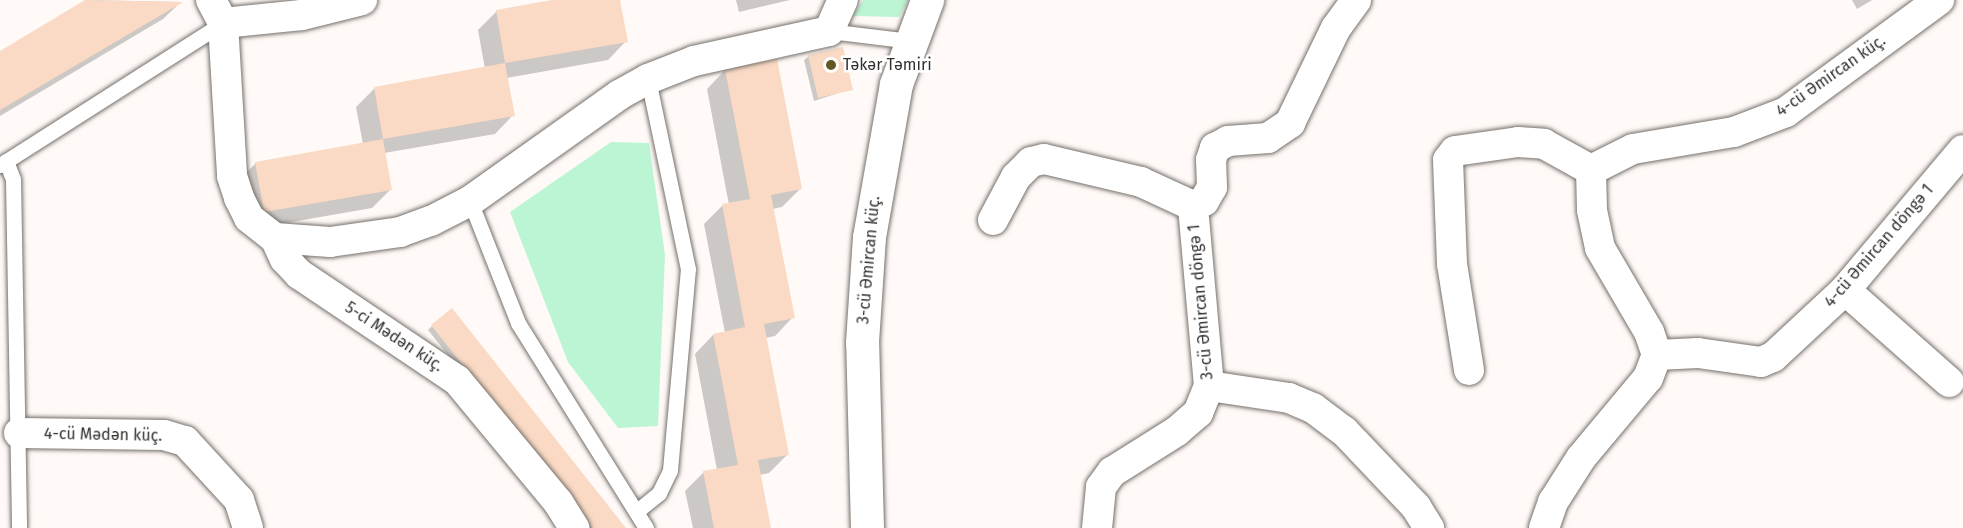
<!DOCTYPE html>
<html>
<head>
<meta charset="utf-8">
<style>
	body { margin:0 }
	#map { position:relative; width:1963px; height:528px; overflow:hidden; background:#fffaf7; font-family:"Fira Sans",sans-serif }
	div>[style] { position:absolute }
	.green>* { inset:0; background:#bcf5d3 }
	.shadow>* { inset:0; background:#0003 }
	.building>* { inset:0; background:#fadac4 }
	.roads { filter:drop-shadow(0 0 2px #76706b) drop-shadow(0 0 2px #76706b) }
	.service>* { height:15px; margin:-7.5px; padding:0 7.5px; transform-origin:7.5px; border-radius:7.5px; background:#fff }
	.minor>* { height:30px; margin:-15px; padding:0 15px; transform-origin:15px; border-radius:15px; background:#fff }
	.secondary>* { height:33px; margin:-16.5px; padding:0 16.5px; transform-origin:16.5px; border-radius:16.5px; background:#fff }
	.dots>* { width:16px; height:16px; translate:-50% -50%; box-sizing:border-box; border:3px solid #fff; border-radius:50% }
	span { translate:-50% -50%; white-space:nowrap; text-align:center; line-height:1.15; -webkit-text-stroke:5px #fff; paint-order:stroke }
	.poi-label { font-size:16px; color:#33302e }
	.left { translate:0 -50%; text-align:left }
	.street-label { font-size:16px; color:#33302e }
</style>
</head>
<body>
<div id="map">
	<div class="green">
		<div style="clip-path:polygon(863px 0,908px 0,899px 17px,853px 16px)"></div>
		<div style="clip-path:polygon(611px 142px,649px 143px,665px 255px,658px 426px,618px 428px,568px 362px,510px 212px)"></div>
	</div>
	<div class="shadow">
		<div style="clip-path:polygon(88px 0,181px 2px,163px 19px,0 116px,0 52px)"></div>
		<div style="clip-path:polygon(560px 0,619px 0,626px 41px,608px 60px,507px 78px,513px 115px,495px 134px,384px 153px,391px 189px,372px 208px,246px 230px,237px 182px,256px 163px,363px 144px,356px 107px,375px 88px,485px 69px,478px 30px,497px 11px)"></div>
		<div style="clip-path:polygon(736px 0,790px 0,739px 12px)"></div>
		<div style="clip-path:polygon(1852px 0,1872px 0,1857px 9px)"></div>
		<div style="clip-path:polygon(809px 56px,851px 89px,814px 101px,804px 60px)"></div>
		<div style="clip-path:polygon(725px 70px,800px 189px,782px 207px,772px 209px,793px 317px,775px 336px,765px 338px,788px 454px,769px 473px,759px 475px,769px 528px,693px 528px,685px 491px,704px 472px,717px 470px,695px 354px,713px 335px,725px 333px,704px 224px,722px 206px,729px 205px,707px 89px)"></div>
		<div style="clip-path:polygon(432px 326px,624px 528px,586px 528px,428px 330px)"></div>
	</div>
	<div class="building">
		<div style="clip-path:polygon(85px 0,183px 2px,0 110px,0 51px)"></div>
		<div style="clip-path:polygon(552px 0,620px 0,628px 42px,505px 63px,496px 10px)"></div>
		<div style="clip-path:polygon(843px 47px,853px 90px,818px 98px,808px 55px)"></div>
		<div style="clip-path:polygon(777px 59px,802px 189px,771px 195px,795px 318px,764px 324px,789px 455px,758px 460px,771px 528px,714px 528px,703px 471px,738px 465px,713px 334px,745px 327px,722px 204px,750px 199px,725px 69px)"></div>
		<div style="clip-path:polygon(505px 63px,515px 116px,383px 139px,374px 87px)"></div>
		<div style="clip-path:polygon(383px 139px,392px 190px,264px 212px,255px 162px)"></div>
		<div style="clip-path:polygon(452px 308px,626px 528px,593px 528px,431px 325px)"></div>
	</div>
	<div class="roads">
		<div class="service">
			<div style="left:829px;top:31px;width:82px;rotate:7deg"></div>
			<div style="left:6px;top:161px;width:19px;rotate:69deg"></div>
			<div style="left:13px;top:179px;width:349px;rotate:89deg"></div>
			<div style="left:0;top:165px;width:264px;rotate:-32.5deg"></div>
			<div style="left:470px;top:201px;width:131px;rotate:68.5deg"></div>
			<div style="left:518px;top:323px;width:242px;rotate:58deg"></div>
			<div style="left:637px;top:511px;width:28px;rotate:-39deg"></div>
			<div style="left:659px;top:493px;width:25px;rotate:-64deg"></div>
			<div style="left:670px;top:470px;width:202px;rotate:-84.9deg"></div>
			<div style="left:688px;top:269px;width:194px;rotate:-101.9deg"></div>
		</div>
		<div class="minor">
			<div style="left:211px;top:0;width:26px;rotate:62deg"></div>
			<div style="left:223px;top:23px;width:153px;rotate:86.6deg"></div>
			<div style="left:232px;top:176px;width:23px;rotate:72deg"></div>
			<div style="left:239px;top:198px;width:22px;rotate:63deg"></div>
			<div style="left:249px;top:218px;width:33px;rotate:38deg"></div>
			<div style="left:275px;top:238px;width:55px;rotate:4.2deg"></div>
			<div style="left:330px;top:242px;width:71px;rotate:-8.1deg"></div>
			<div style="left:400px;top:232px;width:33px;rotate:-20deg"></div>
			<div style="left:431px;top:221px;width:44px;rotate:-27.1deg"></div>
			<div style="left:470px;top:201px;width:183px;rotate:-35.4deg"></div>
			<div style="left:619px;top:95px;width:33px;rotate:-29deg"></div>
			<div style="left:648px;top:79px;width:49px;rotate:-21.4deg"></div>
			<div style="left:694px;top:61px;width:138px;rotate:-12.5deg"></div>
			<div style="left:829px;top:31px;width:34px;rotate:-66deg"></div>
			<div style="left:223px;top:23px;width:79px;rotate:-5.8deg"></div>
			<div style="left:302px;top:15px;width:62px;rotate:-14deg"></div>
			<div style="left:993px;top:220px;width:49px;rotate:-61.9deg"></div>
			<div style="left:1016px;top:177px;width:21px;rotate:-45deg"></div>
			<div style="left:1031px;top:162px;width:13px;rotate:-13deg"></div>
			<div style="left:1044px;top:159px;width:100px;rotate:13.3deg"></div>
			<div style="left:1141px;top:182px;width:57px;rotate:24.8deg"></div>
			<div style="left:275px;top:238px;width:23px;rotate:65deg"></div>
			<div style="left:285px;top:259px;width:21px;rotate:47deg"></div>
			<div style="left:299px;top:274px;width:190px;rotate:33.9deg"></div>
			<div style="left:457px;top:380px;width:158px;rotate:50.4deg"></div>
			<div style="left:558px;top:502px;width:31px;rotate:58deg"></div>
			<div style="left:1845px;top:290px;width:139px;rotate:41.5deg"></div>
			<div style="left:1657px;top:355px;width:41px;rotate:-2.8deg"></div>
			<div style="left:1698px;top:353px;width:64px;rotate:8.1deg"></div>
			<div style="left:1761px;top:362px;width:13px;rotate:-23deg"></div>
			<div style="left:1773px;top:357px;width:98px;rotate:-42.9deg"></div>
			<div style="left:1845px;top:290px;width:183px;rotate:-49.9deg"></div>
			<div style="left:1469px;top:370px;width:107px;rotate:-99.1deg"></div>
			<div style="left:1452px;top:264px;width:104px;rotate:-92.2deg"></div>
			<div style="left:1448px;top:160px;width:11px;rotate:-52deg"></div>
			<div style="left:1455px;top:151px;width:64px;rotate:-8.1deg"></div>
			<div style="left:1518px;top:142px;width:26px;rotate:4deg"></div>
			<div style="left:1544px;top:144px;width:54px;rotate:29deg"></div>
			<div style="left:1209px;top:386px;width:81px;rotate:8.5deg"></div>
			<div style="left:1289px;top:398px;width:26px;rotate:23deg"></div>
			<div style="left:1313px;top:408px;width:39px;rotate:37deg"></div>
			<div style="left:1344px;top:431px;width:105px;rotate:46.5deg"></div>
			<div style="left:1416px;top:507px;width:25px;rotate:58deg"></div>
			<div style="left:19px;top:433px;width:145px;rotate:0.8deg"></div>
			<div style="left:164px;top:435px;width:22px;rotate:16deg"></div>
			<div style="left:185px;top:441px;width:80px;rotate:47.5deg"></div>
			<div style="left:239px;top:500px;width:29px;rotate:72deg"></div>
			<div style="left:1097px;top:528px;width:41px;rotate:-84.4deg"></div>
			<div style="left:1101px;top:487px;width:19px;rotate:-54deg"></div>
			<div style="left:1112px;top:472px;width:77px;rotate:-32.2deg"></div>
			<div style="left:1177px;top:431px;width:28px;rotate:-41deg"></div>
			<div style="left:1198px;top:413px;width:29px;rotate:-68deg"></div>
			<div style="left:1209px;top:386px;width:181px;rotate:-95.1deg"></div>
			<div style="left:1193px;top:206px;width:12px;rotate:-24deg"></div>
			<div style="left:1204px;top:201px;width:16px;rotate:-60deg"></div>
			<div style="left:1212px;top:187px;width:27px;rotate:-92deg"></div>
			<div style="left:1211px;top:160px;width:13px;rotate:-72deg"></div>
			<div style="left:1215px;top:148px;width:15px;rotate:-28deg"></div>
			<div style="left:1228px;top:141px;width:40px;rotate:-4.3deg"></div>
			<div style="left:1268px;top:138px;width:27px;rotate:-34deg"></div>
			<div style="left:1290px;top:123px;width:106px;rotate:-64.2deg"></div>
			<div style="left:1336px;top:28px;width:34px;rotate:-54deg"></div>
			<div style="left:1544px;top:528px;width:28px;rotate:-71deg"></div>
			<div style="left:1553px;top:502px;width:52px;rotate:-57.5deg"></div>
			<div style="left:1581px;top:458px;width:104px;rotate:-50.1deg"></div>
			<div style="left:1648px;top:378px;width:25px;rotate:-69deg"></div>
			<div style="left:1657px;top:355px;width:24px;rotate:-109deg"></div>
			<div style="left:1649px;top:332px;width:97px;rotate:-120.3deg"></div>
			<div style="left:1600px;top:248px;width:39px;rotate:-102deg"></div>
			<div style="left:1592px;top:210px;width:40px;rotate:-91.4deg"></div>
			<div style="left:1591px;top:170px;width:47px;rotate:-26.6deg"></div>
			<div style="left:1633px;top:149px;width:102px;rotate:-9.6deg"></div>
			<div style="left:1734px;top:132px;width:56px;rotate:-21deg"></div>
			<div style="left:1786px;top:112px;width:190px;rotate:-36.2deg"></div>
		</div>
		<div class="secondary">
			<div style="left:867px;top:528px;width:186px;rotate:-91.5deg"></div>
			<div style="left:862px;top:342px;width:105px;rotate:-86.2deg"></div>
			<div style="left:869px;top:237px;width:155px;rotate:-80deg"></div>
			<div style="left:896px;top:84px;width:90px;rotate:-69.7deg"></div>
		</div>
	</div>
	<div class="dots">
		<div style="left:831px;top:65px;background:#635723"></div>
	</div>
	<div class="poi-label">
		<span class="left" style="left:843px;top:65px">Təkər Təmiri</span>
	</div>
	<div class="street-label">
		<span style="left:1831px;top:76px;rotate:-35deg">4-cü Əmircan küç.</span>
		<span style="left:1879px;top:246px;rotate:-49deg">4-cü Əmircan döngə 1</span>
		<span style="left:869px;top:260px;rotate:-85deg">3-cü Əmircan küç.</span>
		<span style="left:1201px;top:302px;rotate:-95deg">3-cü Əmircan döngə 1</span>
		<span style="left:394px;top:337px;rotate:33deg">5-ci Mədən küç.</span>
		<span style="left:103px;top:435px;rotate:1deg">4-cü Mədən küç.</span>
	</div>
</div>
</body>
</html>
